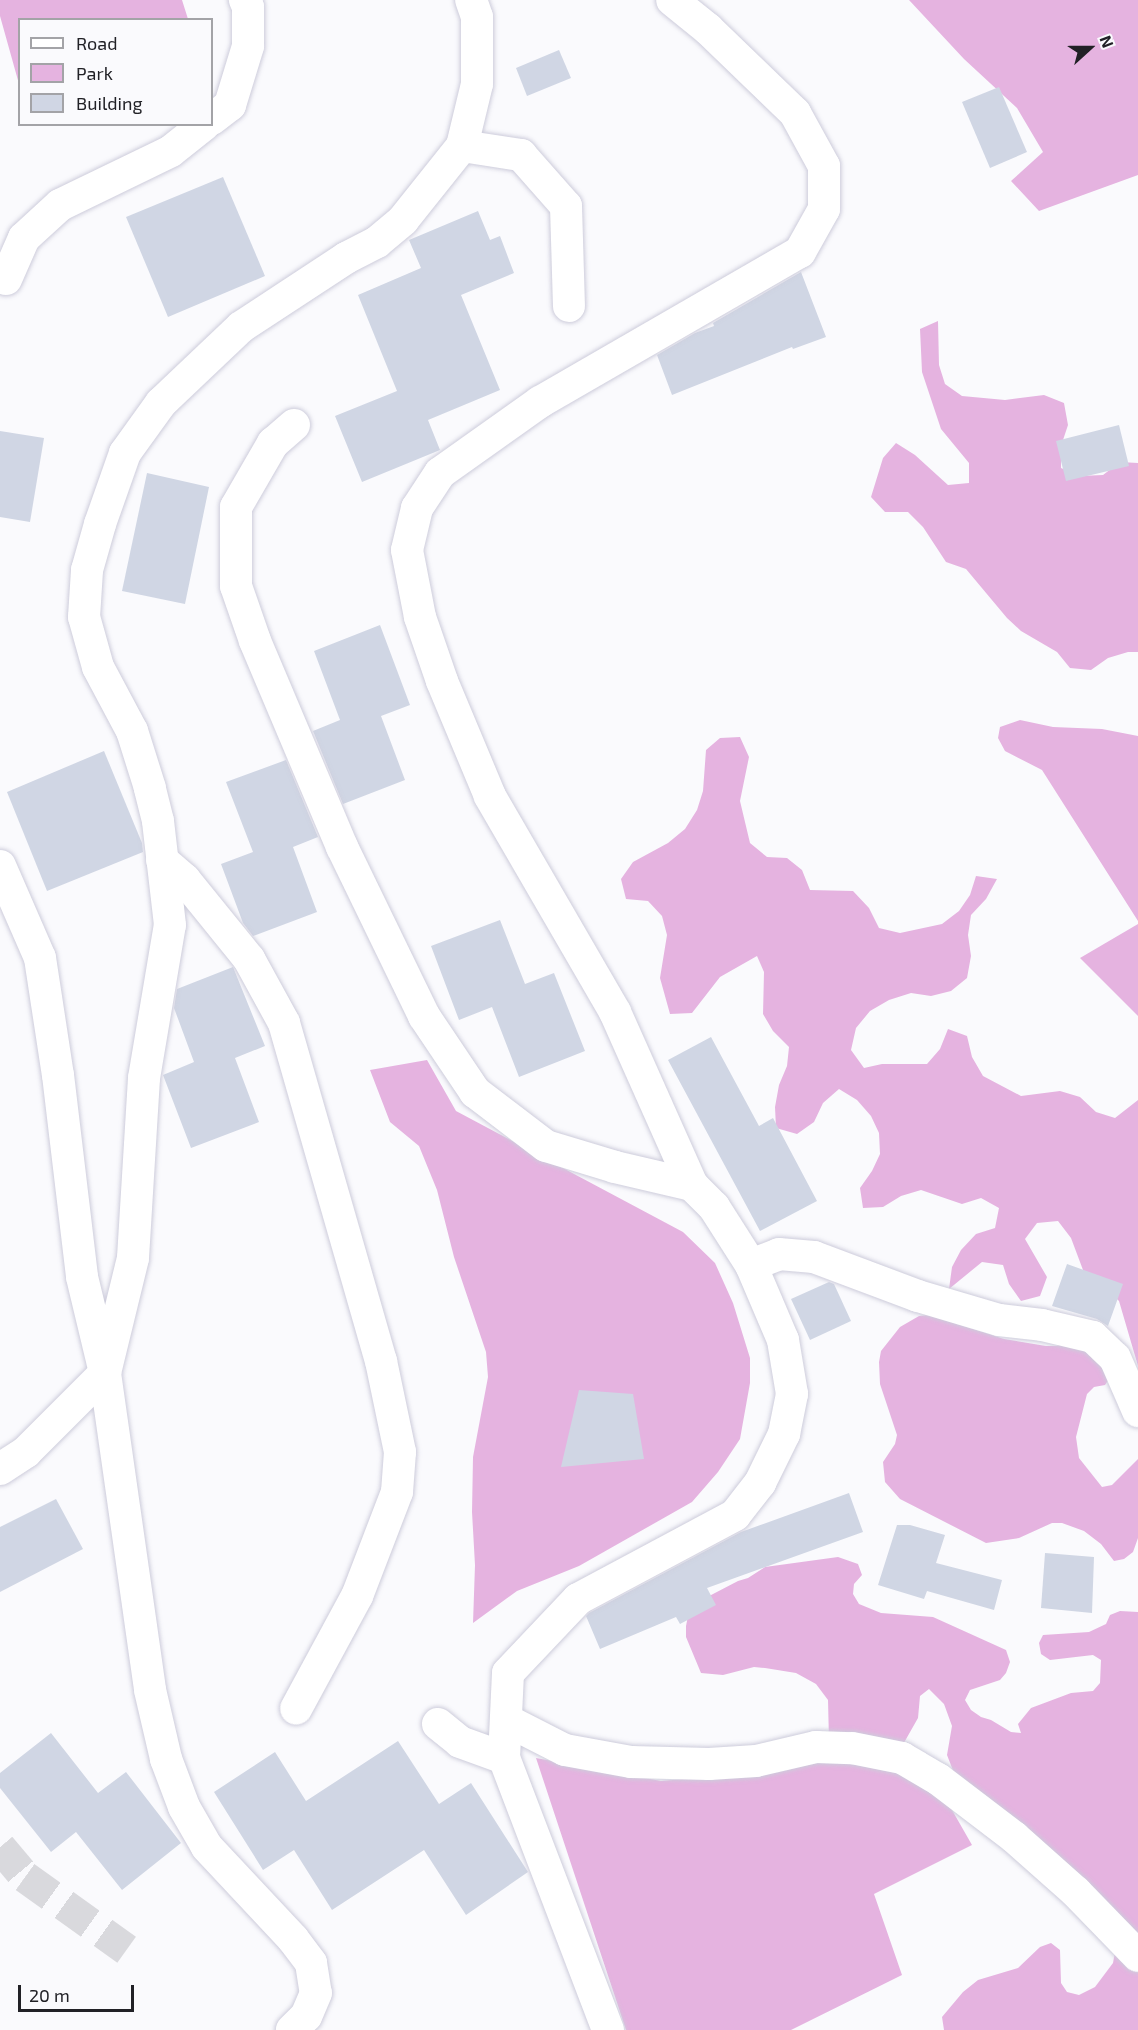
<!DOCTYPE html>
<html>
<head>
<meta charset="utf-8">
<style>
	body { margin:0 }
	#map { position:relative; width:1138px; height:2030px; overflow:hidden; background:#fafafd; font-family:"Exo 2",sans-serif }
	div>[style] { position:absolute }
	.green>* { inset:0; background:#e5b3e0 }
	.building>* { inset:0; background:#d0d6e4 }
	.minor-tunnel>* { height:32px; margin-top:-16px; transform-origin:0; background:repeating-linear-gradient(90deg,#d9d9dd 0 32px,transparent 0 48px) }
	.roads { filter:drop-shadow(0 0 2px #cdccdb) drop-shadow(0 0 2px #cdccdb) }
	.minor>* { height:32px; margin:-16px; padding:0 16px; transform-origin:16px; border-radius:16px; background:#fff }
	span { translate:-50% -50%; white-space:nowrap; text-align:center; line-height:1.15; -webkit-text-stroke:4.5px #fafafd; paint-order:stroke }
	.legend { position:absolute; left:18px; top:18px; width:195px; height:108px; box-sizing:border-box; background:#fafafd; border:2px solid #a3a3a7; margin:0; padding:8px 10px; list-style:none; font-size:18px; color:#212126 }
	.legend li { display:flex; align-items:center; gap:12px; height:30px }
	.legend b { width:30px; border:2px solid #a3a3a7 }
	.north { position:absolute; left:1060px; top:18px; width:60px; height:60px; -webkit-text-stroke:4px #fafafd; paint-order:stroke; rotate:69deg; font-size:16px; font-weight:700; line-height:24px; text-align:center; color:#212126 }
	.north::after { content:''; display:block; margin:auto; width:21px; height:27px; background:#212126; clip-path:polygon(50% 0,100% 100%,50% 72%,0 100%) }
	.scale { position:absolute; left:18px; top:1985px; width:116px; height:27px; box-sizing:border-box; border:3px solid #212126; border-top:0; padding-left:8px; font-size:18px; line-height:21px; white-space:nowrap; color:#212126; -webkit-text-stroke:4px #fafafd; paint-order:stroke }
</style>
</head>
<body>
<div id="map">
	<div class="green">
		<div style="clip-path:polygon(0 0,182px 0,188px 19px,20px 20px,19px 84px,0 16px)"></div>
		<div style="clip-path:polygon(909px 0,1138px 0,1138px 175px,1039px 211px,1011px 181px,1043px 152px,1017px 108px,964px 59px)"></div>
		<div style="clip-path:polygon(938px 321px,939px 365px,945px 384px,962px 396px,1005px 400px,1044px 395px,1064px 403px,1068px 425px,1061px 446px,1061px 468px,1080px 476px,1103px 475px,1120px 462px,1138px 463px,1138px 652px,1128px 652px,1108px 658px,1091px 670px,1070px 668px,1057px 652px,1021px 631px,1007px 618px,966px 569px,946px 562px,923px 527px,908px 512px,885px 512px,871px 497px,883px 458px,896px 443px,915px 455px,948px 485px,969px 483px,969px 463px,941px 429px,922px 372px,920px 329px)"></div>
		<div style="clip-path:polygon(1020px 720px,1053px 727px,1102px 729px,1138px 736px,1138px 921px,1042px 770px,1005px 751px,998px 738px,1000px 727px)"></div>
		<div style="clip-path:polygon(740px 737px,749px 757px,740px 801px,750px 843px,767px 857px,787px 858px,802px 870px,810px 890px,853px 891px,869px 908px,879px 928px,900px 933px,942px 924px,959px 911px,970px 895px,976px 876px,997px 879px,986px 899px,971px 915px,968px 935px,971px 956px,967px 978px,951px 991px,931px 996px,911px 993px,889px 1000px,870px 1011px,856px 1028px,851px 1050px,864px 1068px,882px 1064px,927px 1064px,940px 1049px,948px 1029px,967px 1036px,972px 1057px,983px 1076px,1021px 1096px,1060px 1091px,1080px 1097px,1096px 1112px,1115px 1118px,1138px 1100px,1138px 1366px,1119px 1301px,1104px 1286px,1086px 1278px,1071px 1238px,1058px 1221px,1037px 1223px,1025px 1239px,1047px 1277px,1040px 1296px,1021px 1301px,1009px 1284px,1003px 1265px,982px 1262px,949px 1289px,952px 1267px,961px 1250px,976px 1234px,995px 1228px,999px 1208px,981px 1198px,962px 1204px,921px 1190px,901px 1196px,883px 1207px,863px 1208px,860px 1188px,872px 1171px,880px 1154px,879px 1133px,871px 1116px,857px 1100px,839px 1089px,823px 1103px,814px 1122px,797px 1134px,776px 1128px,775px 1107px,779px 1085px,787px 1066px,789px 1047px,773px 1031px,763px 1014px,764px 972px,757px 956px,720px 977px,692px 1013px,670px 1014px,660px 978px,667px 935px,662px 916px,648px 901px,626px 899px,621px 879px,633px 862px,668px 843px,685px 829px,697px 810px,703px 791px,706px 750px,720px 738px)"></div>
		<div style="clip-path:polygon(1138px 924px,1138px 1016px,1080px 958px)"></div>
		<div style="clip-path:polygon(427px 1060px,456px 1111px,683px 1232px,715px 1263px,733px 1303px,750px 1358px,750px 1383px,740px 1439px,718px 1472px,692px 1502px,579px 1566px,517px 1591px,473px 1623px,475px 1565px,472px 1512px,473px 1457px,488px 1377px,486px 1352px,454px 1257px,437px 1190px,419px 1146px,390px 1122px,370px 1070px)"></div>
		<div style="clip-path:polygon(930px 1315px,1004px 1339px,1046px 1346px,1057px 1346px,1076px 1335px,1111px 1376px,1105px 1385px,1094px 1387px,1087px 1394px,1076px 1437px,1079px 1458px,1102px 1487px,1112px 1485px,1138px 1459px,1138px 1538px,1133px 1552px,1124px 1559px,1114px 1561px,1101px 1544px,1084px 1531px,1062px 1523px,1052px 1523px,1019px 1538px,986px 1543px,900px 1499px,885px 1482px,883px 1462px,895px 1444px,897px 1435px,880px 1384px,879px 1362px,881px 1351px,900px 1327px,919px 1316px)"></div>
		<div style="clip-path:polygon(838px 1557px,858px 1564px,862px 1575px,854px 1584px,853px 1594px,859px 1604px,881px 1613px,933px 1617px,1006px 1650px,1010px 1662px,1006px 1673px,1000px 1680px,970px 1690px,965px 1700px,971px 1710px,981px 1717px,991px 1720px,1011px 1732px,1021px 1733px,1018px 1724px,1031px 1708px,1071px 1693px,1093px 1691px,1100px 1683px,1101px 1660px,1093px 1655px,1050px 1660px,1041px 1654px,1039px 1643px,1043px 1635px,1089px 1632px,1106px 1624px,1110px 1615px,1120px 1611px,1138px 1612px,1138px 2030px,944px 2030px,942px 2017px,963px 1992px,978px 1980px,1018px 1968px,1040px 1947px,1051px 1943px,1060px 1950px,1061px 1983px,1067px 1992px,1079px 1995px,1095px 1987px,1113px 1963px,1117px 1941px,954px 1773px,947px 1755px,952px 1726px,944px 1704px,929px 1689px,920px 1696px,918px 1718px,901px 1748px,948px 1803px,972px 1845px,874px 1894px,902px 1975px,791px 2030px,626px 2030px,536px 1758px,661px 1781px,774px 1771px,829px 1741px,828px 1700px,816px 1684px,796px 1673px,765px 1668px,754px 1667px,723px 1675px,701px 1673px,686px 1637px,686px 1626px,690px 1606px,738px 1581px,748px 1578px,765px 1567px)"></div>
	</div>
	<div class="building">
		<div style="clip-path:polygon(559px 50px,571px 78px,527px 96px,516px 68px)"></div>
		<div style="clip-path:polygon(999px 87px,1027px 152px,990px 168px,962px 102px)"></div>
		<div style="clip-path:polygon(223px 177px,265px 276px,168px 317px,126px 217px)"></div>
		<div style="clip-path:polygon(478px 211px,490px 240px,500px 236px,514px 273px,461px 295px,500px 390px,428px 420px,440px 450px,362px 482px,335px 416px,397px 391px,358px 295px,421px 268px,409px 240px)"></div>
		<div style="clip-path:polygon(801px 272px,826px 337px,793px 349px,792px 347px,672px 395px,657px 355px,695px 333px,714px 326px,713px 323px)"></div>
		<div style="clip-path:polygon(1119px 425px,1129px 466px,1066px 481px,1056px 441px)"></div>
		<div style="clip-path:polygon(0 431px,44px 438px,30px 522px,0 517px)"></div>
		<div style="clip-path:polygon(147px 473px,209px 487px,185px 604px,122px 591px)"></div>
		<div style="clip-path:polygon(380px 625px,410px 705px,381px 716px,405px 780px,343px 804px,313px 731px,340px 720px,314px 651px)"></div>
		<div style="clip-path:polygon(104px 751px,142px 843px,143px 852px,47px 891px,7px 792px)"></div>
		<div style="clip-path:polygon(286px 760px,318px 837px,293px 847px,317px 912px,253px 936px,243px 923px,221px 864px,253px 852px,226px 782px)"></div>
		<div style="clip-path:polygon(500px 920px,525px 984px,554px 973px,585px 1051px,519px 1077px,492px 1007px,459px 1020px,431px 946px)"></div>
		<div style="clip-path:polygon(233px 967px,265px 1046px,235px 1058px,259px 1122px,191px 1148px,163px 1075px,194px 1062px,174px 1008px,177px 989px)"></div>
		<div style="clip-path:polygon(711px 1037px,759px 1126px,773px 1118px,817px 1201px,760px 1231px,668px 1060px)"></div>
		<div style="clip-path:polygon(1067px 1264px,1123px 1284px,1108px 1326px,1097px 1319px,1052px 1306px)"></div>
		<div style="clip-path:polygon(829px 1282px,834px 1284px,851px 1321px,810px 1340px,791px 1299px)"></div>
		<div style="clip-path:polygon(579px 1390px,633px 1394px,644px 1459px,561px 1467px)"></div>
		<div style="clip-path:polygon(849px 1493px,863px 1532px,707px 1588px,716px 1605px,680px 1624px,676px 1617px,600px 1649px,586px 1616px,589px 1613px,741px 1532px)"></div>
		<div style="clip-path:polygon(56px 1499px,83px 1549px,0 1592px,0 1527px)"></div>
		<div style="clip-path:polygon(897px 1525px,910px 1525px,945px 1535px,936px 1563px,1002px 1580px,994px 1610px,927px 1591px,924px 1599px,878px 1585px)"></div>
		<div style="clip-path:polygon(1045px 1553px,1094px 1557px,1092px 1613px,1041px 1608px)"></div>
		<div style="clip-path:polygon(51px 1733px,98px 1793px,126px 1772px,181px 1843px,122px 1890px,76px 1832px,51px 1852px,0 1788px,0 1773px)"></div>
		<div style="clip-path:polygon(398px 1741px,439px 1804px,471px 1783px,528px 1872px,466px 1915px,424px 1850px,332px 1910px,294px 1850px,263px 1870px,214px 1792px,275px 1752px,306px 1801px)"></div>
	</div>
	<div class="minor-tunnel">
		<div style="left:0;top:1847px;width:39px;rotate:50deg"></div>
		<div style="left:25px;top:1877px;width:125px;rotate:35.6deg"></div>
	</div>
	<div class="roads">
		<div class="minor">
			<div style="left:212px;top:119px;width:23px;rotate:-38deg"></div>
			<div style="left:230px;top:105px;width:62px;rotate:-73deg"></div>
			<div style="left:248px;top:46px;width:39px;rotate:-90deg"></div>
			<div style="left:248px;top:7px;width:8px;rotate:-113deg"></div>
			<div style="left:462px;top:146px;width:60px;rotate:8.7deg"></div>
			<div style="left:521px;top:155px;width:68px;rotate:48.6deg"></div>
			<div style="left:566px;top:206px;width:100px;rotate:88.3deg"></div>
			<div style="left:6px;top:279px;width:45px;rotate:-66.3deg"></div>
			<div style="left:24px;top:238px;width:49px;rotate:-42.5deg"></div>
			<div style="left:60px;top:205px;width:123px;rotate:-25.9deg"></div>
			<div style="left:171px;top:151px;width:43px;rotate:-38.5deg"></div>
			<div style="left:294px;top:425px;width:28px;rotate:139deg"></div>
			<div style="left:273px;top:443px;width:74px;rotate:120deg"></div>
			<div style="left:236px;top:507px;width:79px;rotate:90deg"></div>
			<div style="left:236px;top:586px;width:58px;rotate:70.9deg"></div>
			<div style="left:255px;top:641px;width:224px;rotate:67.1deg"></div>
			<div style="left:342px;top:847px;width:188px;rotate:64.1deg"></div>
			<div style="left:424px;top:1016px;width:92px;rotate:56.1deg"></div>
			<div style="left:475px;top:1092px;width:89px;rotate:37.3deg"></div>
			<div style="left:546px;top:1146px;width:72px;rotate:16.9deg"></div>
			<div style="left:615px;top:1167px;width:79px;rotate:13.2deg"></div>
			<div style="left:162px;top:860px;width:30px;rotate:41deg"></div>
			<div style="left:185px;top:880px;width:102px;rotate:51deg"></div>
			<div style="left:249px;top:959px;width:73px;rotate:61.3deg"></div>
			<div style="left:284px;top:1023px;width:352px;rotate:74deg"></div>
			<div style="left:381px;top:1361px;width:93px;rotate:78.2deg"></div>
			<div style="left:400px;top:1452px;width:40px;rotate:94.3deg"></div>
			<div style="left:397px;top:1492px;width:111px;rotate:111deg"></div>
			<div style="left:357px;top:1596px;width:128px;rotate:118.4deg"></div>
			<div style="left:0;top:866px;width:100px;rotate:66.5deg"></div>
			<div style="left:40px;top:958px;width:118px;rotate:81.3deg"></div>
			<div style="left:58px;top:1075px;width:203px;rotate:83.2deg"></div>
			<div style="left:82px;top:1277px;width:99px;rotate:76.5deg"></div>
			<div style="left:105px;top:1373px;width:320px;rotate:81.9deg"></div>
			<div style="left:150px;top:1690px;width:71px;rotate:76.9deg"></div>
			<div style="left:166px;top:1759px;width:51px;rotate:69.4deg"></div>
			<div style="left:184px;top:1807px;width:46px;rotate:60.1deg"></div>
			<div style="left:207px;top:1847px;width:126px;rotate:46.9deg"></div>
			<div style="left:293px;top:1939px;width:30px;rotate:53deg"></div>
			<div style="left:311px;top:1963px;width:30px;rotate:81deg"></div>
			<div style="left:316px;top:1993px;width:25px;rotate:113deg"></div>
			<div style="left:306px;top:2016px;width:20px;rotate:135deg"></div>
			<div style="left:751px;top:1265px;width:30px;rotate:-21deg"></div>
			<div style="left:779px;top:1254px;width:35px;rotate:5deg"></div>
			<div style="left:814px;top:1257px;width:111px;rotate:20.6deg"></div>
			<div style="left:918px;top:1296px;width:84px;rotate:16.5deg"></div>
			<div style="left:999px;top:1320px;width:43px;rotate:6.6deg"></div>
			<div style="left:1042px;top:1325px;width:52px;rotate:13.2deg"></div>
			<div style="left:1093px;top:1337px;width:30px;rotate:44deg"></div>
			<div style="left:1115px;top:1358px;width:58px;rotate:66.5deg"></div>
			<div style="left:0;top:1469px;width:31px;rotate:-33deg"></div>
			<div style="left:26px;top:1452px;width:112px;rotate:-45deg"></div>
			<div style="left:105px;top:1373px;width:118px;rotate:-76.3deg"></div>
			<div style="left:133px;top:1258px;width:180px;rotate:-86.5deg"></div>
			<div style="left:144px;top:1078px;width:155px;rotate:-80.4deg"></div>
			<div style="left:170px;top:925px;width:105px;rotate:-96.6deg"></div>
			<div style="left:158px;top:821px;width:34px;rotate:-104deg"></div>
			<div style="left:150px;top:788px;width:60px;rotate:-107.5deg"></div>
			<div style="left:132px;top:731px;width:72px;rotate:-118deg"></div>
			<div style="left:98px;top:667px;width:52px;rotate:-105.6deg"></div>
			<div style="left:84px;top:617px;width:47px;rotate:-86.3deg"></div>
			<div style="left:87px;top:570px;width:48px;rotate:-74.2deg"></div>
			<div style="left:100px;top:524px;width:75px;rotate:-70.6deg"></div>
			<div style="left:125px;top:453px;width:62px;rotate:-54.2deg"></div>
			<div style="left:161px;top:403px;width:110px;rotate:-43.5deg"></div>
			<div style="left:241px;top:327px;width:126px;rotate:-33.3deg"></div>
			<div style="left:346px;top:258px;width:35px;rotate:-27deg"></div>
			<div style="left:377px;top:242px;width:34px;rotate:-40deg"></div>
			<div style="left:403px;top:220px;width:95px;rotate:-51.4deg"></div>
			<div style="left:462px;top:146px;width:64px;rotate:-76.4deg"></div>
			<div style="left:477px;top:84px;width:67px;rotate:-90deg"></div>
			<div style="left:477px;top:17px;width:18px;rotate:-109deg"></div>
			<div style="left:506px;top:1720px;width:66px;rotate:27deg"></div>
			<div style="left:565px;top:1750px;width:67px;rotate:10.3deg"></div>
			<div style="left:631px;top:1762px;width:78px;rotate:1.5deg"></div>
			<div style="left:709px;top:1764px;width:47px;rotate:-3.7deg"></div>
			<div style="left:756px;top:1761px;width:62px;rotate:-13.1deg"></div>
			<div style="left:816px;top:1747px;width:36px;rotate:2deg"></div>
			<div style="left:852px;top:1748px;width:51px;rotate:11.3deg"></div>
			<div style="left:902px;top:1758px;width:42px;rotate:30.3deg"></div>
			<div style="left:938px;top:1779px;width:96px;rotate:37.3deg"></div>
			<div style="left:1014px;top:1837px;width:83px;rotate:41.6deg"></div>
			<div style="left:1076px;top:1892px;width:89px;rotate:45.9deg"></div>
			<div style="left:438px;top:1724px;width:28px;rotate:39deg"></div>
			<div style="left:460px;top:1742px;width:47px;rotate:20deg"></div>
			<div style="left:608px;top:2030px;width:291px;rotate:-110.9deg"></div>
			<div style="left:504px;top:1758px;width:85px;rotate:-87.3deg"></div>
			<div style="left:508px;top:1673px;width:102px;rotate:-46.6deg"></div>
			<div style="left:578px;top:1599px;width:178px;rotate:-28.1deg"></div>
			<div style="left:735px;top:1515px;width:41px;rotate:-52deg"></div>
			<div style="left:760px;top:1483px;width:55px;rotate:-63.9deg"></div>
			<div style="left:784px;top:1434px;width:41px;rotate:-78.7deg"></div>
			<div style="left:792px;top:1394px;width:55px;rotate:-99.5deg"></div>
			<div style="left:783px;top:1340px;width:82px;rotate:-113.1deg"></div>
			<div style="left:751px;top:1265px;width:69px;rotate:-122.5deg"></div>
			<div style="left:714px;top:1207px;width:31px;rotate:-135deg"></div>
			<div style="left:692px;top:1185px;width:189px;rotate:-114deg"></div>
			<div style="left:615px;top:1012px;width:250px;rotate:-120.1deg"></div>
			<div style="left:490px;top:796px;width:125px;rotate:-112.7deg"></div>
			<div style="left:442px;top:681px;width:68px;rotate:-109deg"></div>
			<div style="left:420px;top:617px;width:68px;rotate:-101deg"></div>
			<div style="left:407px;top:550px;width:43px;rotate:-76.6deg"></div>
			<div style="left:417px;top:508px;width:42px;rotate:-56.7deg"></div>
			<div style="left:440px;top:473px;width:123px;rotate:-35.4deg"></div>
			<div style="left:540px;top:402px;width:300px;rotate:-30deg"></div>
			<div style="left:800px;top:252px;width:49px;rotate:-60.8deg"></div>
			<div style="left:824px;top:209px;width:43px;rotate:-90deg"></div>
			<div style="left:824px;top:166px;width:60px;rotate:-118.7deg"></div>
			<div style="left:795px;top:113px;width:121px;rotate:-136deg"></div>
			<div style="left:708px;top:29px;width:46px;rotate:-141.1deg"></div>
		</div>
	</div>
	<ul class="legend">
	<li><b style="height:8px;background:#fff"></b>Road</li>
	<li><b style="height:16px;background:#e5b3e0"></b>Park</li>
	<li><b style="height:16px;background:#d0d6e4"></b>Building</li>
	</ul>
	<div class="north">N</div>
	<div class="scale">20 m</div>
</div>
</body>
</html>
